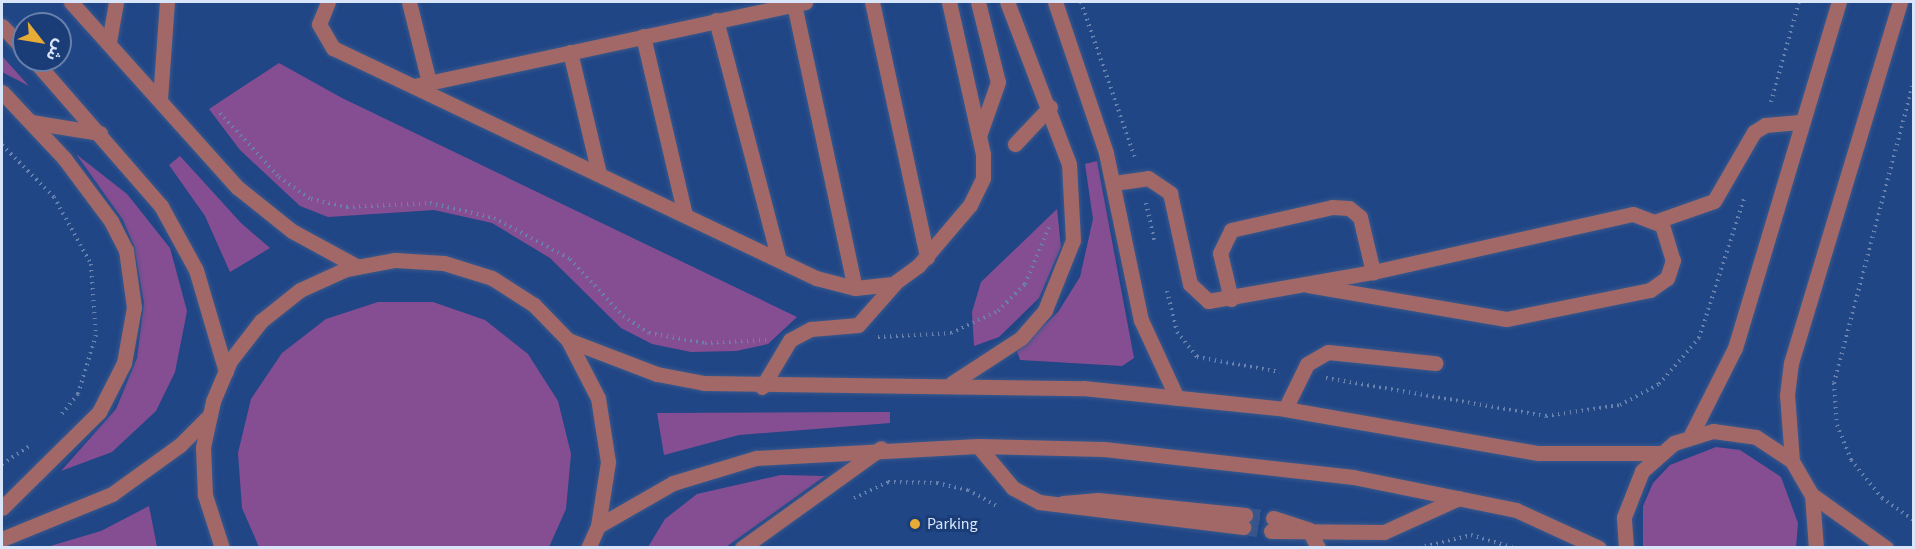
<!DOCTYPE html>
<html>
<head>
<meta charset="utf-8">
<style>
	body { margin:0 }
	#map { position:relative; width:1915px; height:549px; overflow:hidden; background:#1b3d77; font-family:"Source Sans 3","Noto Sans Arabic",sans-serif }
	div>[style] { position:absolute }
	.built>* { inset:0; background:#204686 }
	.green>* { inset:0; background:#864e92 }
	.minor-tunnel>* { height:15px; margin-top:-7.5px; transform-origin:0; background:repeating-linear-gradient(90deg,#38568b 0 15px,transparent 0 23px) }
	.path>* { height:4px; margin-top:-2px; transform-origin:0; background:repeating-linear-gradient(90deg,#6982ad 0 1.5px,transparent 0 6px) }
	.roads { filter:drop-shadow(0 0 2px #39588c) drop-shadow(0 0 2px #39588c) }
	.minor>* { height:15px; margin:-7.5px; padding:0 7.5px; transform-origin:7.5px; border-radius:7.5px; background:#a16867 }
	.dots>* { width:16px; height:16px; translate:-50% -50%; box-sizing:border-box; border:3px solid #1b3d77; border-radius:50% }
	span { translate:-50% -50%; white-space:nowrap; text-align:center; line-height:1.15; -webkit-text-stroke:6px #1b3d77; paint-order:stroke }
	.poi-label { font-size:16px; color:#d9e5fa }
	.left { translate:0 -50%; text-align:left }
	.frame { position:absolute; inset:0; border:3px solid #d9e5fa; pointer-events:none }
	.north { position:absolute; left:12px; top:12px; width:60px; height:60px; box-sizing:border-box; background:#1b3d77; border:2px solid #6780ab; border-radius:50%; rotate:121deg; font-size:16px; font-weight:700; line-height:24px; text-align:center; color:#d9e5fa }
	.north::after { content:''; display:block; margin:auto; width:21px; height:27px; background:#e7ac36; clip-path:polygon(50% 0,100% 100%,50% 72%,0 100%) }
</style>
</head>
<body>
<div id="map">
	<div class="built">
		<div style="clip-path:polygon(evenodd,2px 2px,1913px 2px,1913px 547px,2px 547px,2px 2px,24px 24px,60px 24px,60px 60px,24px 60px,24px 24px)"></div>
	</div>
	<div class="green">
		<div style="clip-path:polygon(2px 56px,29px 86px,2px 72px)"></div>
		<div style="clip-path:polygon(279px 63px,342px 98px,797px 317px,768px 344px,736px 351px,691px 352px,652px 344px,621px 328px,550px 258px,492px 223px,434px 210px,328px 217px,300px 206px,240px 150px,209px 109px)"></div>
		<div style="clip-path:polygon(76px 154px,127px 194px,170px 248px,187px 311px,175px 372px,156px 411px,112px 452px,61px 471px,116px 409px,137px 358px,144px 303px,134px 246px,123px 220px)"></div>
		<div style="clip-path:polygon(180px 156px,241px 223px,270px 248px,230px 272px,205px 216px,169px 165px)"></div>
		<div style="clip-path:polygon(1097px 161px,1134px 358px,1122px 366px,1020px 360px,1017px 351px,1058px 312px,1080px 277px,1093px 219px,1085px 164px)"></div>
		<div style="clip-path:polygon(1057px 209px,1061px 247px,1039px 298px,999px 337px,974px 346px,972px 312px,981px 282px)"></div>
		<div style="clip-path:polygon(378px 302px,433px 302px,485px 320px,528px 354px,558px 401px,571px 454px,566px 509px,549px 547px,259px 547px,242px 508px,238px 453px,251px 399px,282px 353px,326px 319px)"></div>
		<div style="clip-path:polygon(890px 412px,890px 423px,739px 435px,664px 455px,657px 413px)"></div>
		<div style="clip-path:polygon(1716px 447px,1740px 450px,1781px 477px,1798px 523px,1796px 547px,1643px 547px,1643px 506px,1653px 483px,1670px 465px)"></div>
		<div style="clip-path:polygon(781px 475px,825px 476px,726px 547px,648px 547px,665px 519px,697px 494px)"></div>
		<div style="clip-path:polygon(149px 506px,157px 547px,47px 547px,101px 531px)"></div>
	</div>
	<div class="minor-tunnel">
		<div style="left:1245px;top:515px;width:28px;rotate:6deg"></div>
		<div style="left:1243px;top:527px;width:28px;rotate:8deg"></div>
	</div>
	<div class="path">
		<div style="left:1081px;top:2px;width:165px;rotate:70.9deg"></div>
		<div style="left:1914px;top:80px;width:313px;rotate:104.8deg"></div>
		<div style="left:1834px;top:383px;width:42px;rotate:85.9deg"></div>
		<div style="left:1837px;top:425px;width:38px;rotate:68deg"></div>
		<div style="left:1851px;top:460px;width:49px;rotate:50.8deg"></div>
		<div style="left:1882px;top:498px;width:39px;rotate:35deg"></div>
		<div style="left:1771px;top:102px;width:104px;rotate:-74.4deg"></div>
		<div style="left:220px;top:113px;width:87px;rotate:47.3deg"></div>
		<div style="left:279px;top:177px;width:39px;rotate:35deg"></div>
		<div style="left:311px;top:199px;width:37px;rotate:13deg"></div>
		<div style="left:347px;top:207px;width:83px;rotate:-2.8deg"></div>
		<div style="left:430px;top:203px;width:66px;rotate:13.2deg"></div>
		<div style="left:494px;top:218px;width:86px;rotate:28.3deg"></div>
		<div style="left:570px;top:259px;width:78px;rotate:47.1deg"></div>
		<div style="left:623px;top:316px;width:31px;rotate:33deg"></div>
		<div style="left:649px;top:333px;width:57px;rotate:10.1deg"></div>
		<div style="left:705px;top:343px;width:61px;rotate:-2.8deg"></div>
		<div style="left:2px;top:145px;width:74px;rotate:45deg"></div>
		<div style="left:54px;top:197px;width:77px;rotate:61.1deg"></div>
		<div style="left:91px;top:264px;width:71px;rotate:86deg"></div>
		<div style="left:96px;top:335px;width:62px;rotate:107deg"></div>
		<div style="left:78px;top:394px;width:27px;rotate:129deg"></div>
		<div style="left:1146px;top:203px;width:41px;rotate:77.3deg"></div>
		<div style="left:1167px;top:291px;width:42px;rotate:76.3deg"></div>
		<div style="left:1177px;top:332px;width:32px;rotate:51deg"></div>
		<div style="left:1197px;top:357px;width:84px;rotate:10.2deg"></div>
		<div style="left:878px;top:337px;width:73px;rotate:-3.1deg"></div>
		<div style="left:951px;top:333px;width:52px;rotate:-25.1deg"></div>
		<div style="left:998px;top:311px;width:38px;rotate:-45deg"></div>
		<div style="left:1025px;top:284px;width:64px;rotate:-67deg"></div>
		<div style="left:1326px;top:378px;width:223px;rotate:9.8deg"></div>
		<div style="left:1546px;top:416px;width:75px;rotate:-8.5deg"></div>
		<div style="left:1620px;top:405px;width:44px;rotate:-28.3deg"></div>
		<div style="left:1659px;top:384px;width:61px;rotate:-49deg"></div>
		<div style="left:1699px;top:338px;width:146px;rotate:-72.1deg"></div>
		<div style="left:2px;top:464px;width:35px;rotate:-33deg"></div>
		<div style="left:854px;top:498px;width:38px;rotate:-25deg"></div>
		<div style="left:888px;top:482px;width:49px;rotate:1.2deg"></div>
		<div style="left:937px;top:483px;width:32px;rotate:13deg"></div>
		<div style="left:968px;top:490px;width:33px;rotate:29deg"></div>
		<div style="left:1419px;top:548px;width:54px;rotate:-14deg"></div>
		<div style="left:1471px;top:535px;width:45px;rotate:16.8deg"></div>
	</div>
	<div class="roads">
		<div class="minor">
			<div style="left:71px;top:2px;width:249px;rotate:48.1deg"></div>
			<div style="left:237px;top:187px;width:70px;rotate:38.7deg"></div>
			<div style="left:292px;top:231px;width:75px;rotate:28.6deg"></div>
			<div style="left:328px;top:2px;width:24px;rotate:112deg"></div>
			<div style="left:319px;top:24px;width:28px;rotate:60deg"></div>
			<div style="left:333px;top:48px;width:535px;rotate:25.46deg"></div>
			<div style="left:816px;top:278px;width:40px;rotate:14.4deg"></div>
			<div style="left:855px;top:288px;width:38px;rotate:-6deg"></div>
			<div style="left:893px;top:284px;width:31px;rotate:-36deg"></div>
			<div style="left:918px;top:266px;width:80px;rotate:-49.6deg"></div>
			<div style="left:970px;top:205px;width:30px;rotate:-64deg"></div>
			<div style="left:983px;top:178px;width:24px;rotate:-90deg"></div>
			<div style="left:983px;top:154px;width:156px;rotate:-102.6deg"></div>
			<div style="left:409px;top:2px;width:82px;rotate:76deg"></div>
			<div style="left:872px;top:2px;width:261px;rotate:77.8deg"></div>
			<div style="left:978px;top:2px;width:82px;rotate:76deg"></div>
			<div style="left:998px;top:82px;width:57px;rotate:109.4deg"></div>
			<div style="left:1055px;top:2px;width:159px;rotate:71.3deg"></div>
			<div style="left:1106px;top:153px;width:171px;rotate:78.2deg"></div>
			<div style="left:1141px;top:320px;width:86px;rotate:65.2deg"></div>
			<div style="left:794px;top:4px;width:290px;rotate:77.9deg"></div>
			<div style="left:716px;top:20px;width:248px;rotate:75.3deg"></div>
			<div style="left:2px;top:26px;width:33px;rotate:47deg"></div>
			<div style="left:643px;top:36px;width:184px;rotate:76.8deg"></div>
			<div style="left:109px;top:42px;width:41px;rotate:-80.1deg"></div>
			<div style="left:570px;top:52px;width:125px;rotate:76.6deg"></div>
			<div style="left:34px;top:60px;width:194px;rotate:49deg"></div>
			<div style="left:161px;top:206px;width:73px;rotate:61.3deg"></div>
			<div style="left:196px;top:270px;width:106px;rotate:73.6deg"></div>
			<div style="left:414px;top:86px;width:400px;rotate:-12.1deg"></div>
			<div style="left:2px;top:92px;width:91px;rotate:46.8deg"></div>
			<div style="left:64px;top:158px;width:79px;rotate:53.3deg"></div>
			<div style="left:111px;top:221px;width:33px;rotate:63deg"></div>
			<div style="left:126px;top:250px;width:58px;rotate:82deg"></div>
			<div style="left:134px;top:307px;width:57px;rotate:100.1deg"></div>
			<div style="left:124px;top:363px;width:55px;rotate:117deg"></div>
			<div style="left:99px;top:412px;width:136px;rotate:135.3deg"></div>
			<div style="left:160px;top:99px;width:97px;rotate:-85.9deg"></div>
			<div style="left:31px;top:122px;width:70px;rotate:9.1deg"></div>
			<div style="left:1015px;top:144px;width:51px;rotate:-46.6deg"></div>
			<div style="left:1114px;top:183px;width:34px;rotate:-8deg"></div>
			<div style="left:1148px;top:178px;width:27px;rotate:34deg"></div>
			<div style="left:1170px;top:193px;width:93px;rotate:77.6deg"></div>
			<div style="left:1190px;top:284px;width:25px;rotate:43deg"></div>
			<div style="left:1208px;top:301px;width:168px;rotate:-10deg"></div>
			<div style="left:1373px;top:272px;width:266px;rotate:-12.6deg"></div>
			<div style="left:1633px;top:214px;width:31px;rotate:21deg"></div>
			<div style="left:1662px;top:225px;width:37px;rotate:73deg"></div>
			<div style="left:1673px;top:260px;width:19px;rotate:108deg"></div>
			<div style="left:1667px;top:278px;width:21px;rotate:145deg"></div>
			<div style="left:1650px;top:290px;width:147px;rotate:168.6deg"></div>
			<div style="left:1506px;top:319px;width:201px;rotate:-170.3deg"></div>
			<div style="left:1657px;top:221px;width:60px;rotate:-19.3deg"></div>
			<div style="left:1714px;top:201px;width:80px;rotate:-59.9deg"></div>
			<div style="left:1754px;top:132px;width:13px;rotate:-32deg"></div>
			<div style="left:1765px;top:125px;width:38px;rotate:-5deg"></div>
			<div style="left:1231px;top:299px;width:47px;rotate:-103.4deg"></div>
			<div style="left:1220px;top:253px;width:25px;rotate:-64deg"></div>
			<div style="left:1231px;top:230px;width:104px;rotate:-12.8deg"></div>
			<div style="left:1332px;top:207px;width:17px;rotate:3deg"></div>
			<div style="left:1349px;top:208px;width:14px;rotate:39deg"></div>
			<div style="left:1360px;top:217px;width:57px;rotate:76.7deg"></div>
			<div style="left:568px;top:340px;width:95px;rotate:20.9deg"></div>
			<div style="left:657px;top:374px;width:48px;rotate:10.8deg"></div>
			<div style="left:704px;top:383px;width:379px;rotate:0.8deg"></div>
			<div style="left:1083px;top:388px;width:203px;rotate:5.9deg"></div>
			<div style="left:1285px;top:409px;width:257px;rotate:9.9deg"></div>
			<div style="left:1538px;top:453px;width:121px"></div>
			<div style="left:952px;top:383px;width:82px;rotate:-33.1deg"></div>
			<div style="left:1021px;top:338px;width:37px;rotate:-49deg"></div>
			<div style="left:1045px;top:310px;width:75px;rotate:-68.2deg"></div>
			<div style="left:1073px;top:240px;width:76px;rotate:-93deg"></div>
			<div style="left:1069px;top:164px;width:173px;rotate:-110.9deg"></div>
			<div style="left:762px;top:387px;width:55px;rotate:-59.2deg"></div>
			<div style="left:790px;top:340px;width:24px;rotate:-28deg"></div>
			<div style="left:811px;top:329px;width:47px;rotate:-4.9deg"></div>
			<div style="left:858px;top:325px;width:57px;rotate:-48.5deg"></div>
			<div style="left:1285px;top:409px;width:50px;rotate:-63.9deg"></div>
			<div style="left:1307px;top:364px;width:24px;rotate:-30deg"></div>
			<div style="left:1328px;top:352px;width:108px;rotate:5.9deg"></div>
			<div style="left:1691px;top:435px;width:97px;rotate:-63.2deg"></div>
			<div style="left:1735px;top:348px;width:361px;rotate:-73.3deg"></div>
			<div style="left:978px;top:446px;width:55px;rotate:50.2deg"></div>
			<div style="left:1013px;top:488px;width:30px;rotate:28deg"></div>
			<div style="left:1039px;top:502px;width:206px;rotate:7deg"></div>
			<div style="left:1792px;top:461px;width:66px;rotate:-94.3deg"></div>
			<div style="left:1787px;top:395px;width:32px;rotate:-83deg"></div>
			<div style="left:1791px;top:363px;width:377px;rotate:-73.2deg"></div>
			<div style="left:1812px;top:495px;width:91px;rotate:35.6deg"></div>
			<div style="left:1063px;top:503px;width:35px;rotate:-5deg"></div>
			<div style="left:1098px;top:500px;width:148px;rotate:5.8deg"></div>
			<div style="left:1273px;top:518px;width:38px;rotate:18deg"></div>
			<div style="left:1309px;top:530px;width:20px;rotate:63deg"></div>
			<div style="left:598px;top:526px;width:86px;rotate:-29.8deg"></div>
			<div style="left:673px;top:483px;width:87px;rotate:-16.8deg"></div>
			<div style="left:756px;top:458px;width:222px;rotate:-3.1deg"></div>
			<div style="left:978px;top:446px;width:126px;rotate:1.4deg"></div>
			<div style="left:1104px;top:449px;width:251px;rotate:6.4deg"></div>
			<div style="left:1353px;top:477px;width:166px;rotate:11.4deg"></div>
			<div style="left:1516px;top:510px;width:91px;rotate:24.6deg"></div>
			<div style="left:1271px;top:531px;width:113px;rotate:0.5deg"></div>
			<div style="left:1384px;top:532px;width:82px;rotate:-24.4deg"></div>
			<div style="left:2px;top:539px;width:119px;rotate:-22.2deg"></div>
			<div style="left:112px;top:494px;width:84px;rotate:-35.8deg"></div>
			<div style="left:180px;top:445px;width:42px;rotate:-45deg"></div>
			<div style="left:222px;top:548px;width:56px;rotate:-107.8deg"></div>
			<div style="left:205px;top:495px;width:48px;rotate:-92.4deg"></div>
			<div style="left:203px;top:447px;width:47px;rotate:-77.7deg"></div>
			<div style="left:213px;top:401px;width:43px;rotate:-67deg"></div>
			<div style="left:230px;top:361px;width:51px;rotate:-52.2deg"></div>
			<div style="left:261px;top:321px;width:50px;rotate:-38.5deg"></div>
			<div style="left:300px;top:290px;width:51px;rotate:-24.5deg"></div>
			<div style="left:346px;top:269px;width:50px;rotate:-10.4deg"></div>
			<div style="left:395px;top:260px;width:49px;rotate:3.5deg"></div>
			<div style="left:444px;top:263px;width:50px;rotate:17.4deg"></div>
			<div style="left:492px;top:278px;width:50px;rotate:32.7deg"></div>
			<div style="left:534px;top:305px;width:49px;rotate:45.8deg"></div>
			<div style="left:568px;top:340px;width:65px;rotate:62.7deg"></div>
			<div style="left:598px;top:398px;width:65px;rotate:81.1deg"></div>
			<div style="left:608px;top:462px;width:65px;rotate:98.9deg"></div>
			<div style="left:598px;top:526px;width:24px;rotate:114deg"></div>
			<div style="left:742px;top:548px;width:171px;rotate:-35.7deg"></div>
			<div style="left:1626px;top:548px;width:31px;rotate:-94deg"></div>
			<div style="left:1624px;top:517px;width:49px;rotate:-68.6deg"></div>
			<div style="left:1642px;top:471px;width:43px;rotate:-41.2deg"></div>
			<div style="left:1674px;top:443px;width:41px;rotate:-17.1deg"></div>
			<div style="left:1713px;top:431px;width:43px;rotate:7.9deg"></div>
			<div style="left:1756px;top:437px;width:43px;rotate:33.7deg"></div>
			<div style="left:1792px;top:461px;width:39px;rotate:60deg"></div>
			<div style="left:1812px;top:495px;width:53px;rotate:85.7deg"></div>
		</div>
	</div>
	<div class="dots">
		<div style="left:915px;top:524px;background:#e7ac36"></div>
	</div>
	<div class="poi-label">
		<span class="left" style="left:927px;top:524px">Parking</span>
	</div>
	<div class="frame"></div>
	<div class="north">ش</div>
</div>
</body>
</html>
